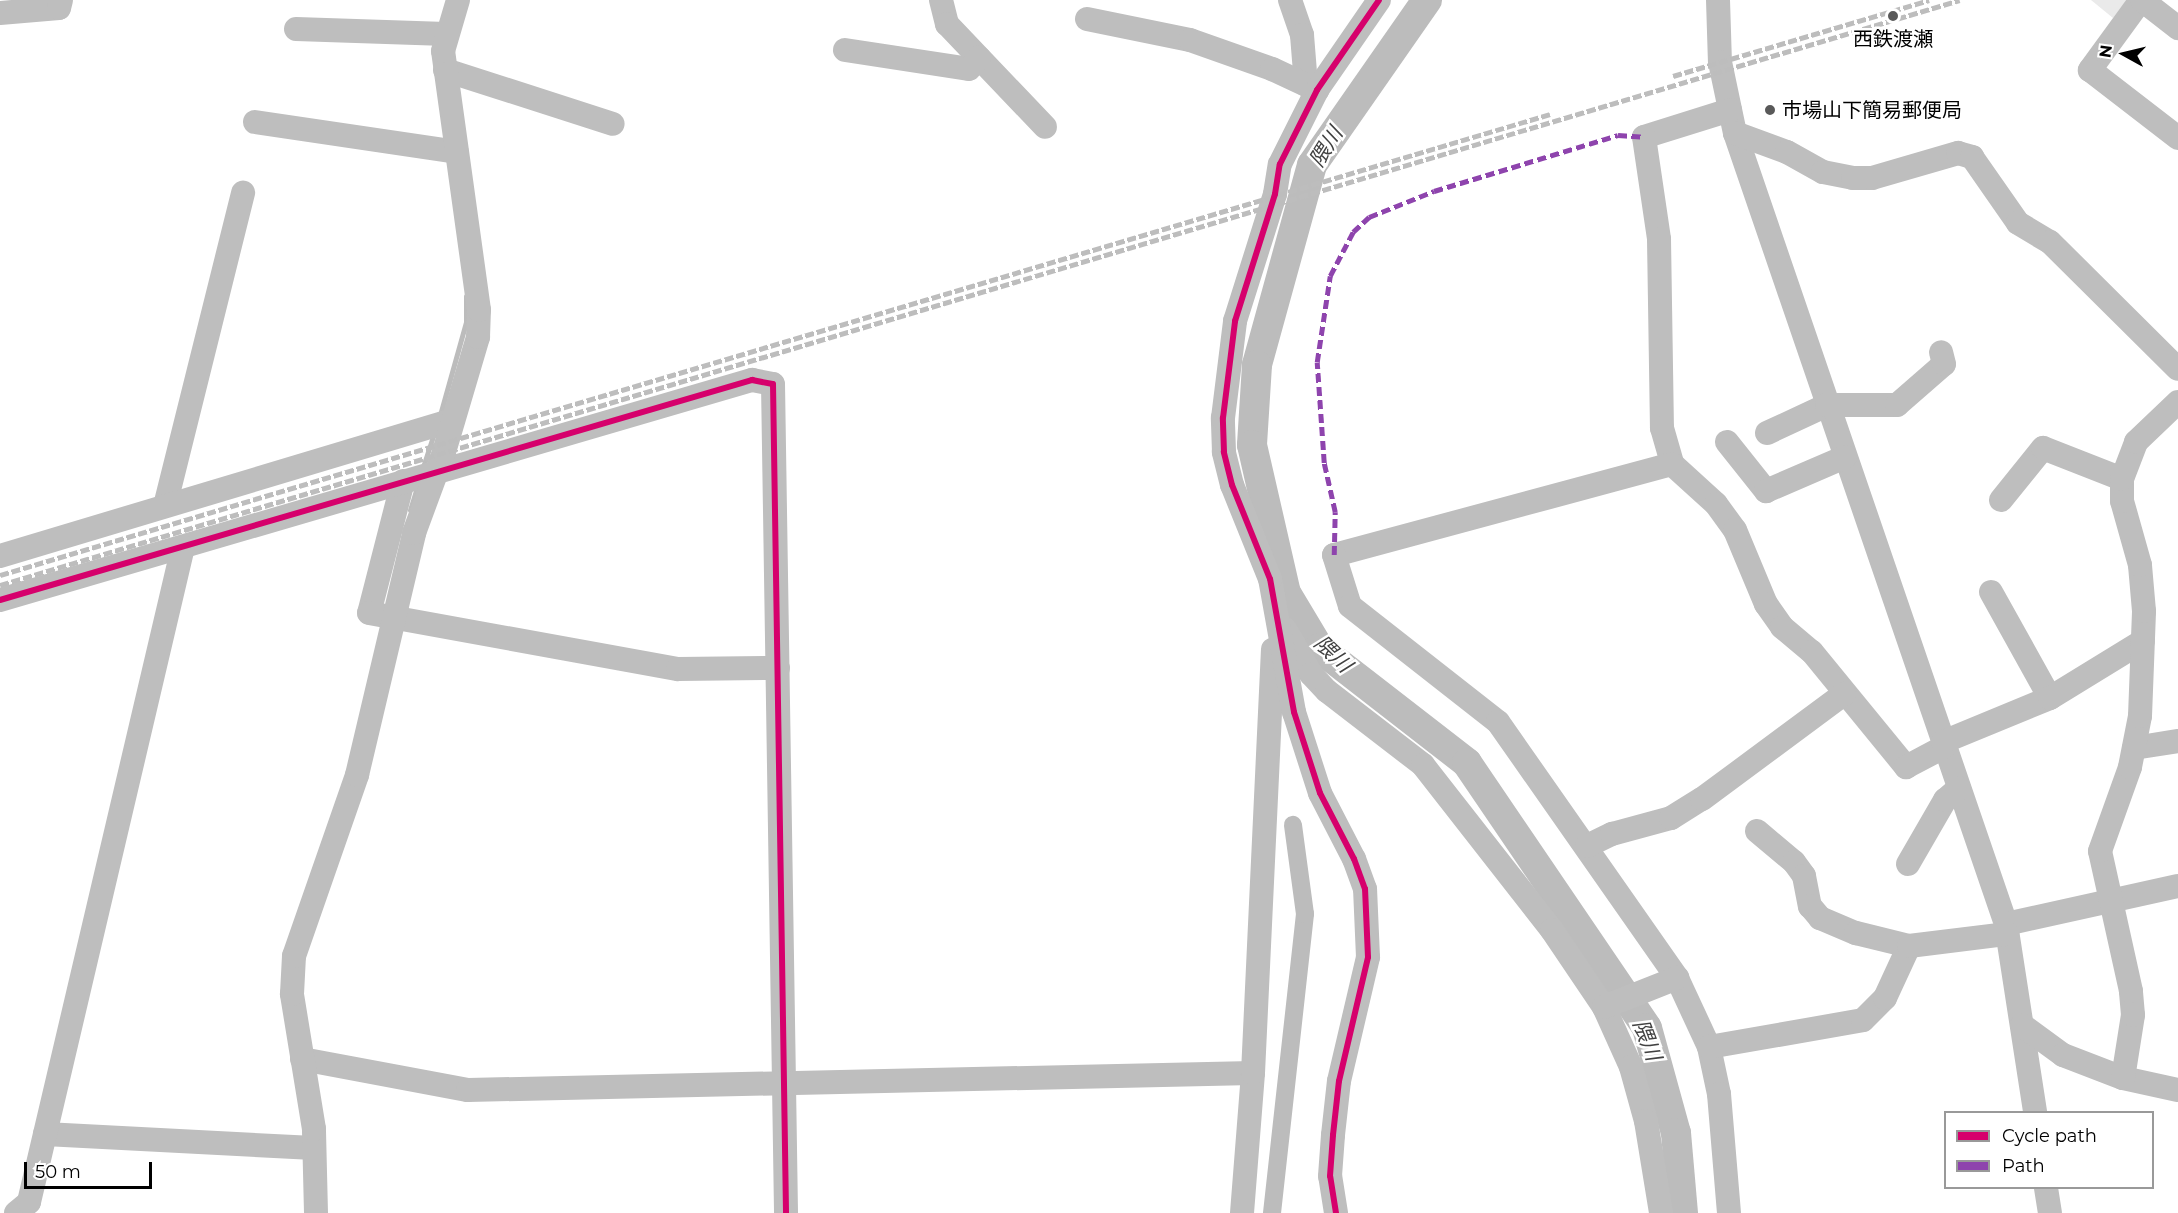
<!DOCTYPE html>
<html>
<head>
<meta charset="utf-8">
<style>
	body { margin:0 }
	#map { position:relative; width:2178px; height:1213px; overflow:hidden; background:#fff; font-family:Montserrat,"Noto Sans JP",sans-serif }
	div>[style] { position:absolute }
	.green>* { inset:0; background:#eaeaea }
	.stream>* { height:5px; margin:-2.5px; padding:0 2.5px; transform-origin:2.5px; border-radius:2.5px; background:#bcbcbc }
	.canal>* { height:18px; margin:-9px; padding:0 9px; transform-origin:9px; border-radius:9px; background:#bcbcbc }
	.river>* { height:30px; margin:-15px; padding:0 15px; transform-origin:15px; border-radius:15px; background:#bcbcbc }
	.minor>* { height:24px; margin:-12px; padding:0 12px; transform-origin:12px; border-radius:12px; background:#bebebe }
	.rail>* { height:4.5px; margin-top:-2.25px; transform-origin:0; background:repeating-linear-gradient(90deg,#bdbdbd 0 9px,transparent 0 12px) }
	.quiet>* { height:4.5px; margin-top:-2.25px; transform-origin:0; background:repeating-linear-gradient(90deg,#8e44ad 0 9px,transparent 0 13.5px) }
	.cycleway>* { height:6px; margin:-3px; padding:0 3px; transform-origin:3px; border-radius:3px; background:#d6006c }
	.dots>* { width:16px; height:16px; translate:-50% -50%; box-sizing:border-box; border:3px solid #fff; border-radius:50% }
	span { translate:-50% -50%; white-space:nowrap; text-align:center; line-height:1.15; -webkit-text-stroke:5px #fff; paint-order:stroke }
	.poi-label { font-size:20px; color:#000 }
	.left { translate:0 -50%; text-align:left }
	.water-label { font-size:21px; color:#414141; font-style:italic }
	.legend { position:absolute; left:1944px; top:1111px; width:210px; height:78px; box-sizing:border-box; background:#fff; border:2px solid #999; margin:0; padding:8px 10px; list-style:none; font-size:18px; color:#000 }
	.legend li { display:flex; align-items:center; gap:12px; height:30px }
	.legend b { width:30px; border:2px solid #999 }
	.north { position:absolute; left:2094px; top:24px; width:60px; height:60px; -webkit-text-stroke:4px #fff; paint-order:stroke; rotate:278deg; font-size:16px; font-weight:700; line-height:24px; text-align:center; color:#000 }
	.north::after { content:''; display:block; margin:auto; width:21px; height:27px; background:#000; clip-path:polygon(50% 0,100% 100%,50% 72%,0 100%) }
	.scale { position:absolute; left:24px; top:1162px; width:128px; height:27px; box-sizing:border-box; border:3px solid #000; border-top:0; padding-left:8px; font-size:18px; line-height:21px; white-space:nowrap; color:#000; -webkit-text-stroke:4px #fff; paint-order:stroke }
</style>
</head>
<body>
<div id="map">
	<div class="green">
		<div style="clip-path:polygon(2091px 0,2127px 0,2113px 18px)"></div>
	</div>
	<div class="stream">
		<div style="left:440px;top:415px;width:97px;rotate:-74.4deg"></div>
		<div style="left:466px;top:322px;width:26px;rotate:-90deg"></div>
		<div style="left:422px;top:470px;width:39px;rotate:-72deg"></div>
		<div style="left:410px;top:510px;width:27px;rotate:-73deg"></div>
	</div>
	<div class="canal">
		<div style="left:1272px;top:1213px;width:301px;rotate:-83.7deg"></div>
		<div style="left:1305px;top:914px;width:90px;rotate:-97.7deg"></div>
	</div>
	<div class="river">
		<div style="left:1427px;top:0;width:201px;rotate:124.9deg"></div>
		<div style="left:1312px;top:165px;width:207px;rotate:105.4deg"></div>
		<div style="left:1257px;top:365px;width:80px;rotate:93.6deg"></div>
		<div style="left:1252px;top:445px;width:152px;rotate:77.1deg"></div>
		<div style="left:1286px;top:593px;width:64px;rotate:59deg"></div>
		<div style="left:1319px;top:648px;width:187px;rotate:37.8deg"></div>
		<div style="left:1467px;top:763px;width:320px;rotate:55.8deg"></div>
		<div style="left:1647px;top:1028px;width:109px;rotate:74.6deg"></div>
		<div style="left:1676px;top:1133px;width:80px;rotate:85deg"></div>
	</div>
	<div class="minor">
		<div style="left:941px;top:0;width:25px;rotate:76deg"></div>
		<div style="left:947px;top:24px;width:142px;rotate:46.4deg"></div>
		<div style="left:1290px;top:0;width:37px;rotate:71deg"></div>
		<div style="left:1302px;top:35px;width:50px;rotate:85.4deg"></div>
		<div style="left:1718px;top:0;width:62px;rotate:88.2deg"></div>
		<div style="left:1720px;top:62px;width:73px;rotate:78.1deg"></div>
		<div style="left:1735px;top:133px;width:836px;rotate:71.09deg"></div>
		<div style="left:2006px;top:924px;width:190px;rotate:81.2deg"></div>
		<div style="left:2141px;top:0;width:87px;rotate:126.1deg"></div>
		<div style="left:2090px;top:70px;width:111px;rotate:37.7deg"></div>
		<div style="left:2142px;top:0;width:46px;rotate:37.9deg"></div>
		<div style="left:0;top:13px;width:59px;rotate:-4.8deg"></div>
		<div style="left:59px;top:8px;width:8px;rotate:-76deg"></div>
		<div style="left:1087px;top:19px;width:105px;rotate:11.5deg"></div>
		<div style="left:1190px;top:40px;width:87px;rotate:19.5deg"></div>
		<div style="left:1272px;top:69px;width:50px;rotate:25deg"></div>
		<div style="left:296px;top:29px;width:150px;rotate:1.9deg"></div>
		<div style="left:845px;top:50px;width:125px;rotate:8.7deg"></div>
		<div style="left:969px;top:69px;width:15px;rotate:-48deg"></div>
		<div style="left:445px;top:70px;width:176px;rotate:17.8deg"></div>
		<div style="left:1730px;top:110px;width:90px;rotate:162.6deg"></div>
		<div style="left:1644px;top:137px;width:103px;rotate:81.6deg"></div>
		<div style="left:1659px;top:239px;width:189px;rotate:89.1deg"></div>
		<div style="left:1662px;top:428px;width:37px;rotate:74deg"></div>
		<div style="left:1672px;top:464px;width:59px;rotate:42.3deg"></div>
		<div style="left:1716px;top:504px;width:32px;rotate:54deg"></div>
		<div style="left:1735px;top:530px;width:80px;rotate:67.3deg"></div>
		<div style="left:1766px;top:604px;width:28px;rotate:55deg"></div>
		<div style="left:1782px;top:627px;width:39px;rotate:40deg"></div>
		<div style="left:1812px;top:652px;width:149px;rotate:50.7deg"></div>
		<div style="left:1906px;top:767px;width:43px;rotate:-27.8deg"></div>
		<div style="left:255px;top:122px;width:204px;rotate:8.4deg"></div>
		<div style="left:1735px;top:133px;width:55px;rotate:20.1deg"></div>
		<div style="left:1787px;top:152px;width:41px;rotate:29.1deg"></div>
		<div style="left:1823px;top:172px;width:31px;rotate:11deg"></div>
		<div style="left:1853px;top:178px;width:19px"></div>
		<div style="left:1872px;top:178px;width:90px;rotate:-16.2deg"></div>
		<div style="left:1958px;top:153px;width:15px;rotate:16deg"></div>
		<div style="left:1972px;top:157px;width:80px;rotate:55.1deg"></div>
		<div style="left:2018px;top:223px;width:37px;rotate:31deg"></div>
		<div style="left:2050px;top:242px;width:180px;rotate:44.8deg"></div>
		<div style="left:1767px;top:433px;width:66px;rotate:-25deg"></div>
		<div style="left:1827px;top:405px;width:70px"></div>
		<div style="left:1897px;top:405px;width:62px;rotate:-41.1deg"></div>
		<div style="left:1944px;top:364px;width:12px;rotate:-104deg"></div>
		<div style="left:1727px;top:442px;width:63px;rotate:51.5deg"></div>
		<div style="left:1766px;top:491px;width:86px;rotate:-23.3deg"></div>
		<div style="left:1672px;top:464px;width:350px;rotate:164.9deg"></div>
		<div style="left:1334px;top:555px;width:53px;rotate:72.6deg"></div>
		<div style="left:1350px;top:606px;width:188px;rotate:38.1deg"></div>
		<div style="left:1498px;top:722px;width:312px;rotate:55deg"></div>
		<div style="left:1677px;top:978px;width:76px;rotate:65.1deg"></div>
		<div style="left:1709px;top:1047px;width:48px;rotate:78deg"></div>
		<div style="left:1719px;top:1094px;width:119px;rotate:85.2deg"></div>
		<div style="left:403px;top:481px;width:136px;rotate:104.4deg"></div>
		<div style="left:369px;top:613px;width:314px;rotate:10.3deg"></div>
		<div style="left:678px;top:669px;width:100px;rotate:-0.6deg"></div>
		<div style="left:2001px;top:500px;width:67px;rotate:-51.1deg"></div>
		<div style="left:2043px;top:448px;width:85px;rotate:21.4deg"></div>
		<div style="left:165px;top:506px;width:323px;rotate:-76deg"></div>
		<div style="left:0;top:556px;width:473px;rotate:-16.7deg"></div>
		<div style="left:1991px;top:592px;width:121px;rotate:60.9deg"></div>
		<div style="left:0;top:600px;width:784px;rotate:-16.31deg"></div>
		<div style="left:752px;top:380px;width:21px;rotate:11deg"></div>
		<div style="left:773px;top:384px;width:829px;rotate:89.1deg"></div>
		<div style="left:1285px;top:629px;width:52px;rotate:60deg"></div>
		<div style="left:1311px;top:674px;width:23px;rotate:47deg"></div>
		<div style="left:1327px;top:691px;width:121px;rotate:37.6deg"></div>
		<div style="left:1423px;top:765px;width:209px;rotate:52deg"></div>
		<div style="left:1552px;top:930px;width:93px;rotate:56deg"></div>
		<div style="left:1604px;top:1007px;width:66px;rotate:65.8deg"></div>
		<div style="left:1631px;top:1067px;width:56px;rotate:74.5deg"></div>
		<div style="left:1646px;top:1121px;width:93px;rotate:80.7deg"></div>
		<div style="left:1943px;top:742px;width:116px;rotate:-22.4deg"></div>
		<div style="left:2050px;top:698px;width:109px;rotate:-31.5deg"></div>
		<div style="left:2134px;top:748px;width:45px;rotate:-9deg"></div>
		<div style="left:1757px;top:831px;width:48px;rotate:40deg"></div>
		<div style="left:1794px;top:862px;width:17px;rotate:54deg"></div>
		<div style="left:1804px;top:876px;width:31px;rotate:79deg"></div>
		<div style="left:1810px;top:906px;width:16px;rotate:50deg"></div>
		<div style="left:1820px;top:918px;width:39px;rotate:23deg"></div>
		<div style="left:1856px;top:933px;width:55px;rotate:13.8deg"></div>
		<div style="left:1587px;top:846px;width:28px;rotate:-26deg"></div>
		<div style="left:1612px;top:834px;width:61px;rotate:-15.2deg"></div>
		<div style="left:1671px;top:818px;width:36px;rotate:-32deg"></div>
		<div style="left:1702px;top:799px;width:177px;rotate:-36.5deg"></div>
		<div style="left:1908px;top:864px;width:74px;rotate:-60deg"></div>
		<div style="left:1945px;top:800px;width:18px;rotate:-41deg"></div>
		<div style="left:2006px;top:924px;width:176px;rotate:-12.5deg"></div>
		<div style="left:1604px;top:1007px;width:79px;rotate:-21.7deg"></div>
		<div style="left:2022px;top:1025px;width:51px;rotate:36.2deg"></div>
		<div style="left:2063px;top:1055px;width:64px;rotate:21deg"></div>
		<div style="left:2123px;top:1078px;width:56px;rotate:12.3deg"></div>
		<div style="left:1709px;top:1047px;width:156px;rotate:-9.9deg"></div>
		<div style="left:1863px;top:1020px;width:31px;rotate:-45deg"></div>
		<div style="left:1885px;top:998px;width:57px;rotate:-65.2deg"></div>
		<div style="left:1909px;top:946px;width:99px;rotate:-7deg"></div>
		<div style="left:302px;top:1059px;width:169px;rotate:10.6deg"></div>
		<div style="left:468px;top:1090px;width:785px;rotate:-1.24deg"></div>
		<div style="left:2123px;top:1078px;width:64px;rotate:-81deg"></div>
		<div style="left:2133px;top:1015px;width:24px;rotate:-95deg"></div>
		<div style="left:2131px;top:991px;width:143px;rotate:-102.5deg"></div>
		<div style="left:2100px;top:851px;width:89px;rotate:-70.3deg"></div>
		<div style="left:2130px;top:767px;width:52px;rotate:-78.9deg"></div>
		<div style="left:2140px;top:716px;width:105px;rotate:-87.8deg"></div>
		<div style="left:2144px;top:611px;width:46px;rotate:-95deg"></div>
		<div style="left:2140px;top:565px;width:66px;rotate:-105.7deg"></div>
		<div style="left:2122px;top:501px;width:22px;rotate:-90deg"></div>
		<div style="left:2122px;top:479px;width:40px;rotate:-69deg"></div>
		<div style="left:2136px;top:442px;width:58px;rotate:-43.6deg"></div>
		<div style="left:45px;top:1134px;width:269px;rotate:3deg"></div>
		<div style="left:2046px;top:1188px;width:25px;rotate:81deg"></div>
		<div style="left:16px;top:1213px;width:17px;rotate:-40deg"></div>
		<div style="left:29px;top:1202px;width:673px;rotate:-76.77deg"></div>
		<div style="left:316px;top:1213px;width:84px;rotate:-91.4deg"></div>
		<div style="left:314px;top:1129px;width:137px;rotate:-99.3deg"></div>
		<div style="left:292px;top:994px;width:38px;rotate:-87deg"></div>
		<div style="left:294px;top:956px;width:192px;rotate:-70.8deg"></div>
		<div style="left:357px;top:775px;width:249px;rotate:-76.7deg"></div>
		<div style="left:414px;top:533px;width:86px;rotate:-69.7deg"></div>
		<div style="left:444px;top:452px;width:120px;rotate:-73.5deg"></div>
		<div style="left:478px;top:337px;width:27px;rotate:-88deg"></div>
		<div style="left:479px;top:310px;width:261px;rotate:-97.9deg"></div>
		<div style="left:443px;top:51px;width:53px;rotate:-73.6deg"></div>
		<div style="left:1242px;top:1213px;width:140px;rotate:-85.5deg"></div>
		<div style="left:1253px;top:1073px;width:424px;rotate:-87.3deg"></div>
		<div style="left:1336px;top:1213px;width:37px;rotate:-99deg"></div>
		<div style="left:1330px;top:1176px;width:41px;rotate:-85.8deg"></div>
		<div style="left:1333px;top:1135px;width:54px;rotate:-83.7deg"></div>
		<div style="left:1339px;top:1081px;width:127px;rotate:-76.8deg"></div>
		<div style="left:1368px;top:957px;width:68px;rotate:-92.5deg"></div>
		<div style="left:1365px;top:889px;width:32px;rotate:-110deg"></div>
		<div style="left:1354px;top:859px;width:74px;rotate:-117.3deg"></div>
		<div style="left:1320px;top:793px;width:85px;rotate:-107.8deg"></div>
		<div style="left:1294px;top:712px;width:135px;rotate:-100.2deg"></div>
		<div style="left:1270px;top:579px;width:101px;rotate:-112deg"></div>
		<div style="left:1232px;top:485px;width:34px;rotate:-104deg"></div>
		<div style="left:1224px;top:452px;width:34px;rotate:-92deg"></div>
		<div style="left:1223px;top:418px;width:98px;rotate:-82.9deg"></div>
		<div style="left:1235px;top:321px;width:133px;rotate:-72.5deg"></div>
		<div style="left:1275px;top:194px;width:30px;rotate:-81deg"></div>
		<div style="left:1280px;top:164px;width:83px;rotate:-63.4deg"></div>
		<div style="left:1317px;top:90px;width:109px;rotate:-55.4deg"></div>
	</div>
	<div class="rail">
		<div style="left:1673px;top:76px;width:267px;rotate:-16.5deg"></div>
		<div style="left:0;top:575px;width:1617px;rotate:-16.56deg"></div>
		<div style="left:0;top:585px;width:2045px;rotate:-16.62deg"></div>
	</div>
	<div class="quiet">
		<div style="left:1334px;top:555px;width:43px;rotate:-88.7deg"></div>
		<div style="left:1335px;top:512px;width:50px;rotate:-102.7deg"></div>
		<div style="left:1324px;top:463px;width:101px;rotate:-94deg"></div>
		<div style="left:1317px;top:362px;width:87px;rotate:-81.4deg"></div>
		<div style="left:1330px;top:276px;width:50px;rotate:-62.4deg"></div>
		<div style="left:1353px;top:232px;width:22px;rotate:-43deg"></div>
		<div style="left:1369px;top:217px;width:70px;rotate:-21.8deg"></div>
		<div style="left:1434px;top:191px;width:192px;rotate:-16.9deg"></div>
		<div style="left:1618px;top:135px;width:26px;rotate:4deg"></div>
	</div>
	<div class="cycleway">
		<div style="left:0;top:600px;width:784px;rotate:-16.31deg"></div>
		<div style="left:752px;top:380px;width:21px;rotate:11deg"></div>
		<div style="left:773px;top:384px;width:829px;rotate:89.1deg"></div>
		<div style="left:1336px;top:1213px;width:37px;rotate:-99deg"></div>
		<div style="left:1330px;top:1176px;width:41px;rotate:-85.8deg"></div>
		<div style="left:1333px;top:1135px;width:54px;rotate:-83.7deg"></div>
		<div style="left:1339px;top:1081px;width:127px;rotate:-76.8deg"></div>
		<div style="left:1368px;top:957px;width:68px;rotate:-92.5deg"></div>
		<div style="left:1365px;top:889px;width:32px;rotate:-110deg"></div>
		<div style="left:1354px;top:859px;width:74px;rotate:-117.3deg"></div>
		<div style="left:1320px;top:793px;width:85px;rotate:-107.8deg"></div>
		<div style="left:1294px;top:712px;width:135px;rotate:-100.2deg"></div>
		<div style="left:1270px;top:579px;width:101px;rotate:-112deg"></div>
		<div style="left:1232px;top:485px;width:34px;rotate:-104deg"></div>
		<div style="left:1224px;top:452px;width:34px;rotate:-92deg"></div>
		<div style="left:1223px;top:418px;width:98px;rotate:-82.9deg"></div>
		<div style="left:1235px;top:321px;width:133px;rotate:-72.5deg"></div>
		<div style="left:1275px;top:194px;width:30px;rotate:-81deg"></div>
		<div style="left:1280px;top:164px;width:83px;rotate:-63.4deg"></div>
		<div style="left:1317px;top:90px;width:109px;rotate:-55.4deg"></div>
	</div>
	<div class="dots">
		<div style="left:1893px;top:16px;background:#595959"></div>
		<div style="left:1770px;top:110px;background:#595959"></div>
	</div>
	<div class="poi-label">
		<span style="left:1893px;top:39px">西鉄渡瀬</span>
		<span class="left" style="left:1782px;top:110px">市場山下簡易郵便局</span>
	</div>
	<div class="water-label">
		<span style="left:1326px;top:147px;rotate:-58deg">隈川</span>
		<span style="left:1333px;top:654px;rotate:44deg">隈川</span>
		<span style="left:1647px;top:1040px;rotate:69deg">隈川</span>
	</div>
	<ul class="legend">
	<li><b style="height:8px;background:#d6006c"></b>Cycle path</li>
	<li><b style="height:8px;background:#8e44ad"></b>Path</li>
	</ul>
	<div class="north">N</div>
	<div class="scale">50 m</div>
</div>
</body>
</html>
